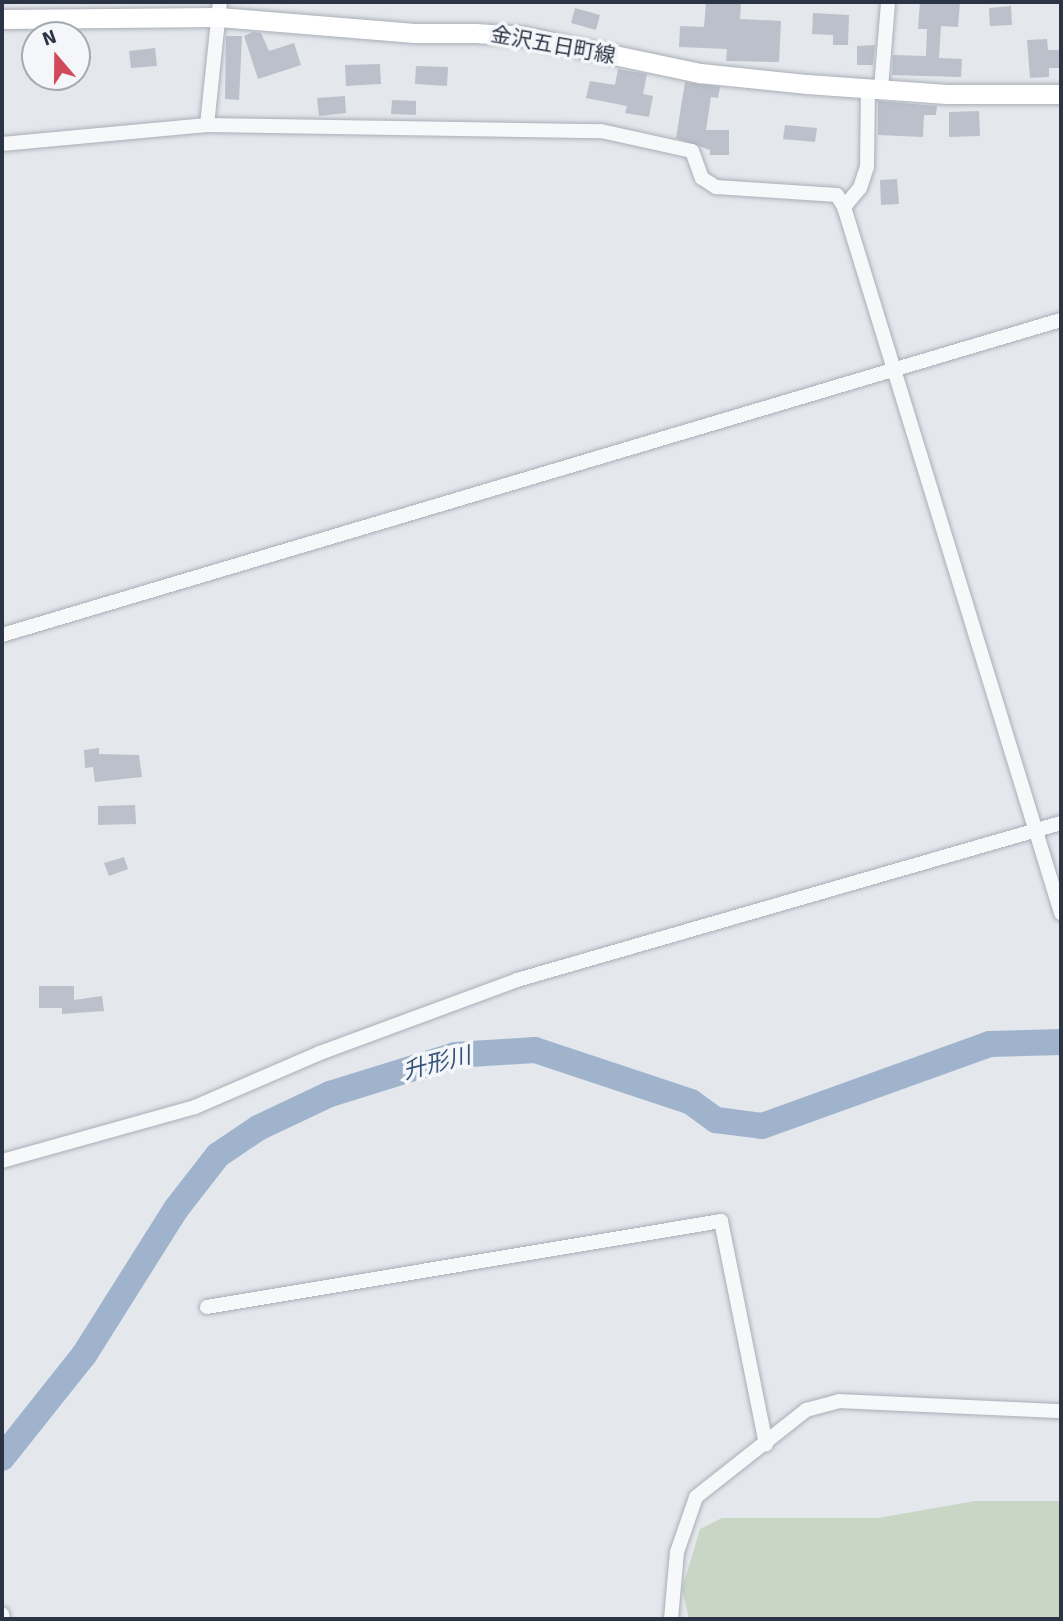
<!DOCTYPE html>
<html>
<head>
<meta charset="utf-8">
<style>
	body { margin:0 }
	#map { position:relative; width:1063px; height:1621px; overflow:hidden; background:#e4e7ec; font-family:Signika,"Noto Sans JP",sans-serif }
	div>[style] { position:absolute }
	.green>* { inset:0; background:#c9d6c5 }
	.river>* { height:26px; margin:-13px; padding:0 13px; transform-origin:13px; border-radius:13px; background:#9fb4cc }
	.building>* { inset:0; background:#bbc0ca }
	.roads { filter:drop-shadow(0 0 2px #a9aeb7) drop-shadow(0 0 2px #a9aeb7) }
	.minor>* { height:14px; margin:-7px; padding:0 7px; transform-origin:7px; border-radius:7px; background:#f7f8fa }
	.major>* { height:19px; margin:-9.5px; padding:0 9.5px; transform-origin:9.5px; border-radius:9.5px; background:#fff }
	span { translate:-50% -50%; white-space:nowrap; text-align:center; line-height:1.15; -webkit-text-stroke:7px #f4f6f9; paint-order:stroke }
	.street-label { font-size:21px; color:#2b3445 }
	.water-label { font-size:23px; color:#34527a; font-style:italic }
	.frame { position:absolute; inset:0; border:4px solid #2b3445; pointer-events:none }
	.north { position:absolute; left:21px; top:21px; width:70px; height:70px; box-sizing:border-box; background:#f4f6f9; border:2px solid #a4a8b1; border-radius:50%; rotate:340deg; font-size:19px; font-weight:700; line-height:28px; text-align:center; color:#2b3445 }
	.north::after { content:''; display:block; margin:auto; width:24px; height:32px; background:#d1495b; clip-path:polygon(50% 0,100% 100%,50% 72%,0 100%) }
</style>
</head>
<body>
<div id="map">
	<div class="green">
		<div style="clip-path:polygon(975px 1501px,1061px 1501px,1061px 1619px,689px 1619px,682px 1589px,700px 1529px,722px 1518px,878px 1518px)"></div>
	</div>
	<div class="river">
		<div style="left:2px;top:1458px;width:132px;rotate:-51.5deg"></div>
		<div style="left:84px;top:1355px;width:173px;rotate:-57.8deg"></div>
		<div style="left:176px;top:1209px;width:68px;rotate:-52.1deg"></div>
		<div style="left:218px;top:1155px;width:48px;rotate:-34deg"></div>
		<div style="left:258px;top:1128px;width:80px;rotate:-25.3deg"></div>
		<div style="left:330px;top:1094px;width:131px;rotate:-17.3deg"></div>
		<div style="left:455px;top:1055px;width:80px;rotate:-3.6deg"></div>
		<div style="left:535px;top:1050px;width:164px;rotate:18.4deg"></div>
		<div style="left:691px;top:1102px;width:31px;rotate:36deg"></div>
		<div style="left:716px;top:1120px;width:46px;rotate:7.4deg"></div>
		<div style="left:762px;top:1126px;width:242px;rotate:-19.8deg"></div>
		<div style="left:990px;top:1044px;width:71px;rotate:-1.6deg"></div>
	</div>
	<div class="building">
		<div style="clip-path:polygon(706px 2px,741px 2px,740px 19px,781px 21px,779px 62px,726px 61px,727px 49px,679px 47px,680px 26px,704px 27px)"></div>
		<div style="clip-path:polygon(920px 2px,960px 2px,958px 27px,941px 26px,939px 58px,962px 59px,961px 77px,892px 75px,893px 55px,926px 56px,927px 29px,918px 29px)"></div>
		<div style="clip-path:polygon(1011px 6px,1012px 25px,990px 26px,989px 8px)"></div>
		<div style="clip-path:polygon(575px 8px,600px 15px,596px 30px,571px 23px)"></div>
		<div style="clip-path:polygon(813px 13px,849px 15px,848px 45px,833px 45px,833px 35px,812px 34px)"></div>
		<div style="clip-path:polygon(253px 32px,261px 33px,269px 51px,294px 43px,301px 65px,258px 79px,244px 36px)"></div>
		<div style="clip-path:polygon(226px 36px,242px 36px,239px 100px,225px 99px)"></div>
		<div style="clip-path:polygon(1047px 39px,1048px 50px,1061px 50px,1061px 68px,1049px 68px,1049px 77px,1030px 78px,1027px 40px)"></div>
		<div style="clip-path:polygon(875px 45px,873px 65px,857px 65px,857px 46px)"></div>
		<div style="clip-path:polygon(155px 48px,157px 66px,131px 68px,129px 51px)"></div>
		<div style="clip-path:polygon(380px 64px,381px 84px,346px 86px,345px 65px)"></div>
		<div style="clip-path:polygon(416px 66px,448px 67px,447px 86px,415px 84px)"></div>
		<div style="clip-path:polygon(618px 69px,647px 74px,643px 94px,653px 96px,649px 117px,625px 113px,627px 106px,586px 98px,590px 81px,615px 85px)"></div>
		<div style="clip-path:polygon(685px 82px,720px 87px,718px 98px,711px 97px,706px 130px,729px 130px,729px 155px,710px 155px,710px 150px,676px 138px)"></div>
		<div style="clip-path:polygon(345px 96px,346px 113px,319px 116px,317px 98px)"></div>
		<div style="clip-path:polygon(392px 100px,416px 101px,416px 115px,391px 114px)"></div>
		<div style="clip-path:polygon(878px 101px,937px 106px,936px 115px,924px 115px,923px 137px,878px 135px)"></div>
		<div style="clip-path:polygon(979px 111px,980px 136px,949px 137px,949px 112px)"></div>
		<div style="clip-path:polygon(785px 125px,817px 128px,815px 142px,783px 139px)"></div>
		<div style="clip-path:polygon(897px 179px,899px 204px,881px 205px,880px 180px)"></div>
		<div style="clip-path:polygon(99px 748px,99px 754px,139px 755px,142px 777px,95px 782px,93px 767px,85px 768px,84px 750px)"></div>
		<div style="clip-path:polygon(135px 805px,136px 824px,98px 825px,98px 806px)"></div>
		<div style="clip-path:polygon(124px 857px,128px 869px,109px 876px,104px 863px)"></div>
		<div style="clip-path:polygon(39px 986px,74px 986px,74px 1000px,102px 996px,104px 1011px,62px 1014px,62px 1008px,39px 1008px)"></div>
	</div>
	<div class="roads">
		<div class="minor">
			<div style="left:881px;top:88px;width:86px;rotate:-85.3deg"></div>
			<div style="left:207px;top:125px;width:124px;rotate:-84deg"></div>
			<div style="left:2px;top:144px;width:206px;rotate:-5.3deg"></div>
			<div style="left:207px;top:125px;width:394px;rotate:0.9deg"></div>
			<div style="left:601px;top:131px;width:93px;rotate:12.4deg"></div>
			<div style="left:692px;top:151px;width:29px;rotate:70deg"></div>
			<div style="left:702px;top:178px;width:17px;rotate:33deg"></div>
			<div style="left:716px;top:187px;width:121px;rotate:3.8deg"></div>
			<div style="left:837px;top:195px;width:14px;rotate:60deg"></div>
			<div style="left:844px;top:207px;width:739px;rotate:72.91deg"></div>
			<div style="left:844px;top:207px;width:25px;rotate:-50deg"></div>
			<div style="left:860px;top:188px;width:22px;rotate:-72deg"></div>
			<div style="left:867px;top:167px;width:80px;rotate:-89.3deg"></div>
			<div style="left:2px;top:635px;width:1105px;rotate:-16.57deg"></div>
			<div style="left:2px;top:1161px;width:200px;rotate:-15.6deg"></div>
			<div style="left:195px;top:1107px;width:136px;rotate:-23.4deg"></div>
			<div style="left:320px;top:1053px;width:210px;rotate:-20.3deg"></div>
			<div style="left:517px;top:980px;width:566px;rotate:-16.1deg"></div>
			<div style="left:207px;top:1307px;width:521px;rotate:-9.5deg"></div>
			<div style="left:721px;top:1221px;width:228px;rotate:78.6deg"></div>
			<div style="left:2px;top:1614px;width:5px;rotate:79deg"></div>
			<div style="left:671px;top:1619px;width:67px;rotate:-84.9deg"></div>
			<div style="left:677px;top:1552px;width:58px;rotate:-70.9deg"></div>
			<div style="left:696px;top:1497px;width:140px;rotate:-38.3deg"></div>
			<div style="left:806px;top:1410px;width:34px;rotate:-15deg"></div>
			<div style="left:839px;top:1401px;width:222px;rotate:2.6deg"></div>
		</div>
		<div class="major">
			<div style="left:2px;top:19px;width:217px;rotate:-0.5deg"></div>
			<div style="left:219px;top:17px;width:196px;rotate:4.7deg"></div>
			<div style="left:414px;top:33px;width:61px"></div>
			<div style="left:475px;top:33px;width:49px;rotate:3.5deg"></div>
			<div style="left:524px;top:36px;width:180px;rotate:11.9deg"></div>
			<div style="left:700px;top:73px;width:108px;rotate:5.9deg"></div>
			<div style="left:807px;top:84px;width:140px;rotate:4.1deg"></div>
			<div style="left:947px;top:94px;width:114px"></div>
		</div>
	</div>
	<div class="street-label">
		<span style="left:553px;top:45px;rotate:10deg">金沢五日町線</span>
	</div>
	<div class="water-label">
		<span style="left:437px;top:1064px;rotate:-14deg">升形川</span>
	</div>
	<div class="frame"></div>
	<div class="north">N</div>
</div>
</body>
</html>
